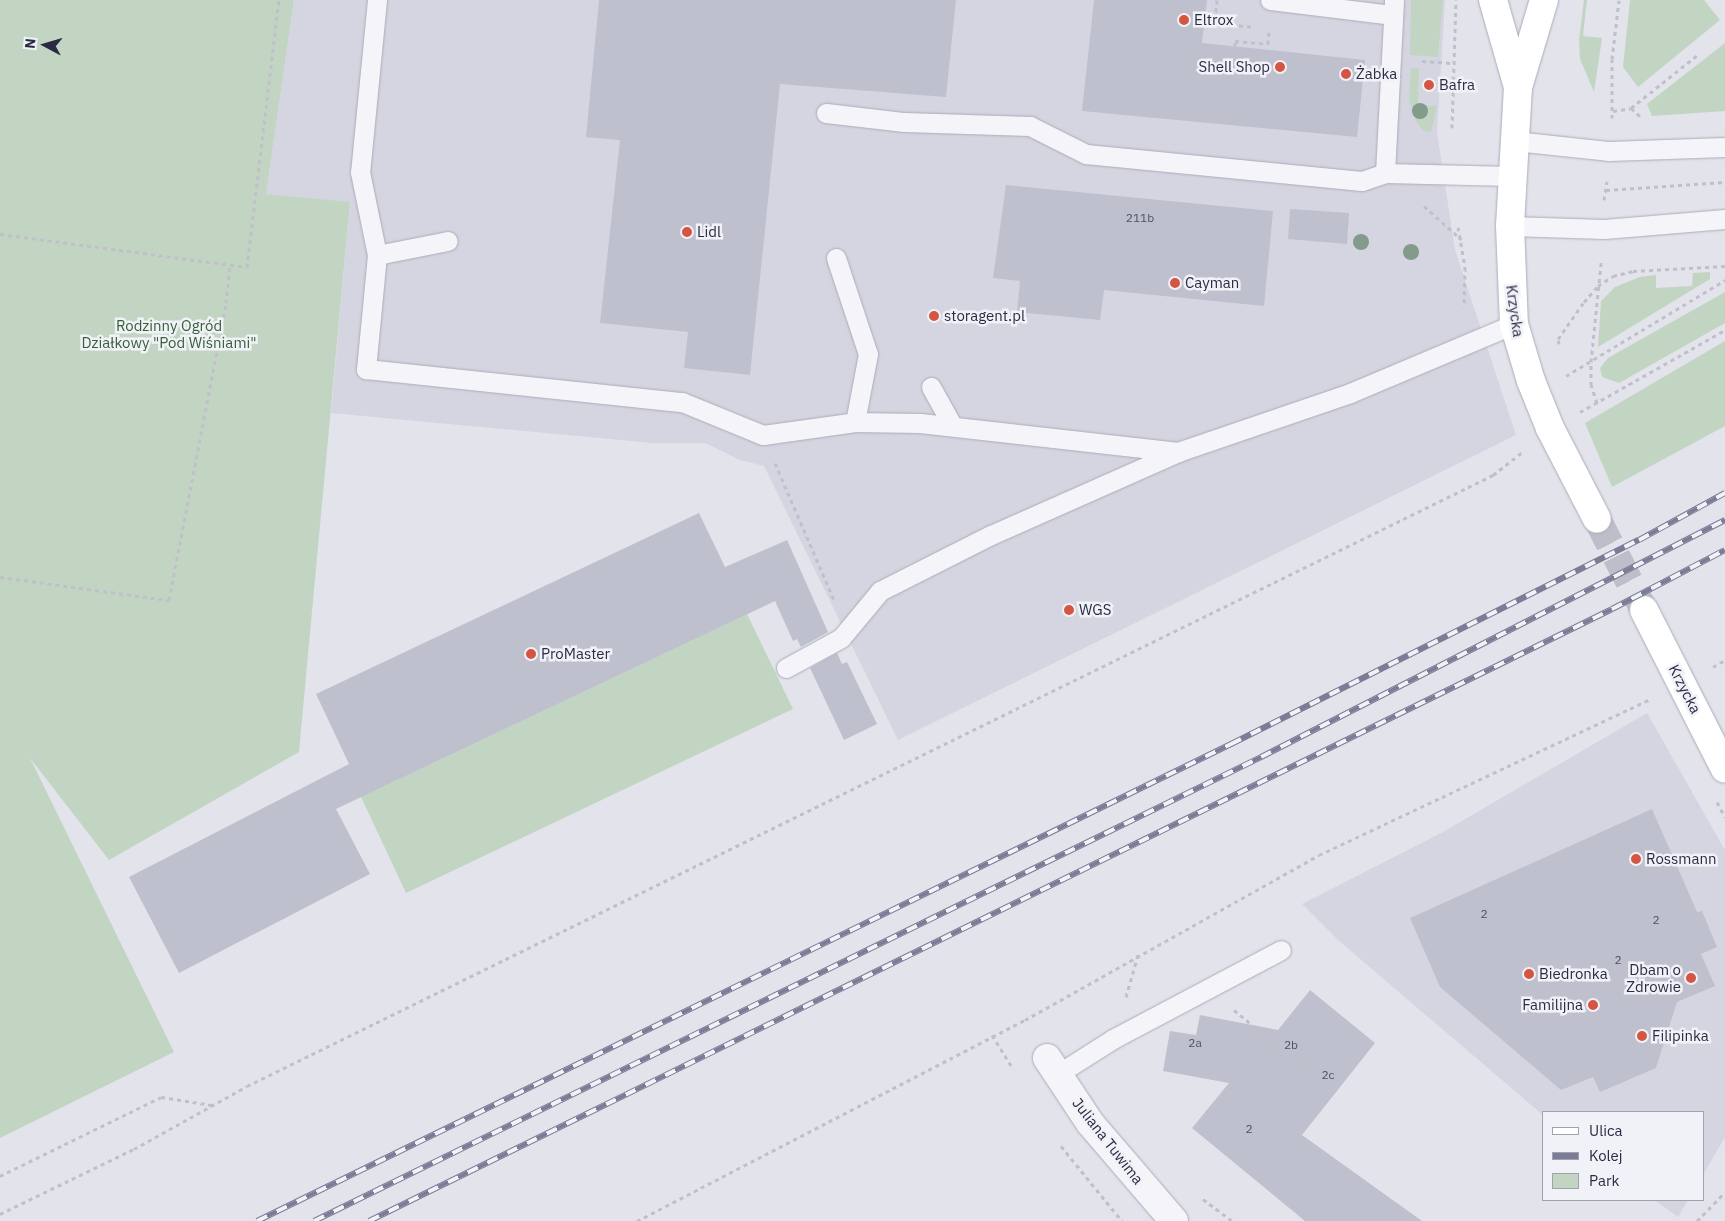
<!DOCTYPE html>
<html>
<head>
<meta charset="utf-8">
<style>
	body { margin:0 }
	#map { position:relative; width:1725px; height:1221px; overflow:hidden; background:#e2e3eb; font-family:"IBM Plex Sans",sans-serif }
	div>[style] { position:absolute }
	.built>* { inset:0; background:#d4d5e0 }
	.green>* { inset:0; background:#c2d5c3 }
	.building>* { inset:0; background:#bfc0ce }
	.secondary-tunnel>* { height:28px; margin-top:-14px; transform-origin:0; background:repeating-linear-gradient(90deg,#bdbec9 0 28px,transparent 0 42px) }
	.path>* { height:3px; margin-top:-1.5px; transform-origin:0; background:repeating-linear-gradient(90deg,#c0c0ca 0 4px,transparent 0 8px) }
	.roads { filter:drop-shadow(0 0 1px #aaacb9) drop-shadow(0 0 1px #aaacb9) }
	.lane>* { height:19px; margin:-9.5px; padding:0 9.5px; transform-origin:9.5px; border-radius:9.5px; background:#f5f5f9 }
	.street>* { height:28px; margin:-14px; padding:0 14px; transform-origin:14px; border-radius:14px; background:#f5f5f9 }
	.secondary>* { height:28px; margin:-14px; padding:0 14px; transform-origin:14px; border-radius:14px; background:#fff }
	.rail>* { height:5.5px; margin-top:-2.75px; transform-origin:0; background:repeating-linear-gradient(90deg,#f1f2f8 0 11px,#7a7d95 0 22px); box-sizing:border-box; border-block:1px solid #7a7d95 }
	.trees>* { width:16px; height:16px; margin:-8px; border-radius:50%; background:#839b8a }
	.dots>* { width:14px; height:14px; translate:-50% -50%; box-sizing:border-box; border:2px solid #f1f2f8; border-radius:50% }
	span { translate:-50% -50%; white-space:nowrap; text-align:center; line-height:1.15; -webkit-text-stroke:5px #f1f2f8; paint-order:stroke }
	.number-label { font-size:12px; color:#4e5066 }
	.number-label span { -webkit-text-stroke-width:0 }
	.poi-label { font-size:15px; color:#292b43 }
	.left { translate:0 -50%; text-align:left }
	.right { translate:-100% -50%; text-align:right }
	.street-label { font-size:15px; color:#292b43 }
	.park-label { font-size:15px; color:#36603a }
	.legend { position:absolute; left:1542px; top:1111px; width:162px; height:90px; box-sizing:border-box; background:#f1f2f8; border:1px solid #a1a2b0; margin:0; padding:6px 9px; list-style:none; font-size:15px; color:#292b43 }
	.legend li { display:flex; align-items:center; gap:10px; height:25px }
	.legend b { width:25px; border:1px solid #a1a2b0 }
	.north { position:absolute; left:20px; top:20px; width:50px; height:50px; -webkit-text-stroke:4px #f1f2f8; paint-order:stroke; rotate:276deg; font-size:14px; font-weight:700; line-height:20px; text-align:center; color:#292b43 }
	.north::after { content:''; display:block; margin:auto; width:18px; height:22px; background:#292b43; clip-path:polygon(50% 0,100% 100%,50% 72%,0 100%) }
</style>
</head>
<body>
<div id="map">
	<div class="built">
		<div style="clip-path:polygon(294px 0,1445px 0,1437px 132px,1455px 250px,1516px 435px,898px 740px,764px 466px,740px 460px,705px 443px,653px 443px,331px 413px,350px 203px,266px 194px)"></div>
		<div style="clip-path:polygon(1647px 713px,1725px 850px,1725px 1137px,1704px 1173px,1704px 1112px,1544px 1112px,1544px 1116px,1338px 940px,1302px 904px,1443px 832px)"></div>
		<div style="clip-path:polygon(1654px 1200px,1688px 1200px,1678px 1217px)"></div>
	</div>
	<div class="green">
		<div style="clip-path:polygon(0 0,294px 0,266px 194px,350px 202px,299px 752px,109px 860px,30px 758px,174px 1052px,0 1138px)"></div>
		<div style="clip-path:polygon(1411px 0,1443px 0,1438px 57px,1410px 55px)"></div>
		<div style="clip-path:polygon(1584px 0,1587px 0,1583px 36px,1602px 38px,1594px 92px,1580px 59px,1579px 40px)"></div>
		<div style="clip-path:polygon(1630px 0,1704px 0,1720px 20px,1638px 87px,1623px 67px)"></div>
		<div style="clip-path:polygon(1725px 43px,1725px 111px,1652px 116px,1647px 104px)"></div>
		<div style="clip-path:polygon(1411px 68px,1419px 68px,1418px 105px,1437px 106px,1431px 132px,1422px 130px,1415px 119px,1409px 100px)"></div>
		<div style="clip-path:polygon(1710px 272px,1710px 279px,1598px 347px,1601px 301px,1615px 287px,1640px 277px,1656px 275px,1656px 288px,1692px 286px,1693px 273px)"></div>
		<div style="clip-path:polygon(1725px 292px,1725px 323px,1619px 383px,1602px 377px,1600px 368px,1608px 358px)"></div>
		<div style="clip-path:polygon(1725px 341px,1725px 426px,1612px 487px,1585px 423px)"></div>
		<div style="clip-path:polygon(747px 614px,793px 709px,406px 893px,361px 797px)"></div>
	</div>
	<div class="building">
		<div style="clip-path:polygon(599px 0,956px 0,946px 97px,780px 84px,750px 375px,684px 368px,688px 332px,600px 323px,620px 140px,586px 137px)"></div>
		<div style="clip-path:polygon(1094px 0,1207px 0,1202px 43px,1365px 60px,1357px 137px,1082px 111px)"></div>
		<div style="clip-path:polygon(1006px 185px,1273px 211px,1264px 306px,1104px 290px,1100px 320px,1017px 312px,1020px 281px,993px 278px)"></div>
		<div style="clip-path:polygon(1290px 209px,1349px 213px,1347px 244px,1288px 239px)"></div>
		<div style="clip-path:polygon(699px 513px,725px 567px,787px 540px,828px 632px,801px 647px,797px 639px,793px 641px,775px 601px,336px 809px,370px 874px,179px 973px,129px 877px,349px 764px,316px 694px)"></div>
		<div style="clip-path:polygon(837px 653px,842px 664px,847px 662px,877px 724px,844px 740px,810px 668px)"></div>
		<div style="clip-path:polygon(1652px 809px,1697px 912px,1702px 911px,1717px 947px,1701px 954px,1715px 986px,1677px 1002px,1656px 1068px,1600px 1092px,1593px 1077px,1561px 1090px,1440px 987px,1410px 918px)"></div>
		<div style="clip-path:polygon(1310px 990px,1375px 1043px,1302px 1135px,1422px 1221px,1305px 1221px,1192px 1128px,1229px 1083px,1163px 1071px,1170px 1031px,1196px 1035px,1200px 1015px,1278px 1030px)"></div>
	</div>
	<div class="secondary-tunnel">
		<div style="left:1597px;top:519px;width:102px;rotate:62.7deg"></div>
	</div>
	<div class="path">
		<div style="left:1217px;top:0;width:23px;rotate:95deg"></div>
		<div style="left:1215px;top:23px;width:40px;rotate:5.7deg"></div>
		<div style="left:1235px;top:46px;width:5px;rotate:-90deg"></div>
		<div style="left:1235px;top:41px;width:33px;rotate:5deg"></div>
		<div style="left:1268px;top:44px;width:13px;rotate:-86deg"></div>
		<div style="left:1422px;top:61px;width:30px;rotate:4deg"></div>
		<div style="left:1631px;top:108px;width:15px;rotate:42deg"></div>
		<div style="left:1613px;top:111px;width:18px;rotate:-9deg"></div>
		<div style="left:1631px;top:108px;width:88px;rotate:-38.6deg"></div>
		<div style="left:1612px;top:118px;width:59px;rotate:-90deg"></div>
		<div style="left:1612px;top:59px;width:59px;rotate:-83.2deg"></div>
		<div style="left:1452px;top:128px;width:128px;rotate:-88.2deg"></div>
		<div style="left:1606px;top:190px;width:119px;rotate:-3.8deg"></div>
		<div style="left:1604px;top:200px;width:19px;rotate:-81deg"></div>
		<div style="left:1424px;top:206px;width:50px;rotate:41.7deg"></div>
		<div style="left:1458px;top:227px;width:41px;rotate:80.1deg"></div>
		<div style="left:1465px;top:267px;width:40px;rotate:91.4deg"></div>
		<div style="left:0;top:234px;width:249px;rotate:7.6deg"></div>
		<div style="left:247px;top:267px;width:269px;rotate:-83.2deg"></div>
		<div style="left:1559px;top:344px;width:5px;rotate:-101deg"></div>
		<div style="left:1558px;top:339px;width:45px;rotate:-54.9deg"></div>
		<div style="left:1584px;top:302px;width:21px;rotate:-49deg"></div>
		<div style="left:1598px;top:286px;width:18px;rotate:-34deg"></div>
		<div style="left:1613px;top:276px;width:21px;rotate:-14deg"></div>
		<div style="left:1633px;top:271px;width:92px;rotate:-3.1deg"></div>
		<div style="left:1566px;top:376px;width:186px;rotate:-31.1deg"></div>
		<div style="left:1597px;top:403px;width:19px;rotate:-108deg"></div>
		<div style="left:1591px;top:385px;width:23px;rotate:-90deg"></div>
		<div style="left:1591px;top:362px;width:100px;rotate:-84.2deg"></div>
		<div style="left:1580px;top:412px;width:167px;rotate:-29.5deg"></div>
		<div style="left:775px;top:463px;width:149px;rotate:66.7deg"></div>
		<div style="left:0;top:577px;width:171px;rotate:7.8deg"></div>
		<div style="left:169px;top:600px;width:302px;rotate:-79.1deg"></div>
		<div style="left:226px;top:303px;width:38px;rotate:-84deg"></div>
		<div style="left:1713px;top:667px;width:14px;rotate:-30deg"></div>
		<div style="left:1717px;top:802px;width:17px;rotate:62deg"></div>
		<div style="left:1126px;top:997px;width:44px;rotate:-74.1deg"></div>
		<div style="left:1234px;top:1010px;width:129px;rotate:39.4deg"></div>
		<div style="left:992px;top:1035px;width:40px;rotate:58deg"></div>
		<div style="left:1061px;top:1146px;width:97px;rotate:50.9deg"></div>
		<div style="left:0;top:1176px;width:179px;rotate:-26.1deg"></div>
		<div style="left:161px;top:1097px;width:52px;rotate:8.9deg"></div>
		<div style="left:1203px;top:1199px;width:36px;rotate:37deg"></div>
		<div style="left:0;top:1214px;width:149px;rotate:-25.9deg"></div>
		<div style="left:134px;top:1149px;width:129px;rotate:-29.1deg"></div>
		<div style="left:247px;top:1086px;width:1388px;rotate:-26.12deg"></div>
		<div style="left:1493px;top:475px;width:39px;rotate:-38deg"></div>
		<div style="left:637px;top:1221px;width:437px;rotate:-27.4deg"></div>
		<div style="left:1025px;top:1020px;width:337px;rotate:-29.3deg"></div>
		<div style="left:1319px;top:855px;width:366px;rotate:-25.2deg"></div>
		<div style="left:1697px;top:1221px;width:40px;rotate:-46deg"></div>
	</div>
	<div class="roads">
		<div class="lane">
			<div style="left:377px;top:0;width:173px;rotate:95.6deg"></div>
			<div style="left:360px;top:172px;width:85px;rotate:78.4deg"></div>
			<div style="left:377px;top:255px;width:72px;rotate:-11.2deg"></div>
			<div style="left:1270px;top:0;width:123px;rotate:7deg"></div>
			<div style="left:826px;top:113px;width:79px;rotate:6.6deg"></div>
			<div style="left:904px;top:122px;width:126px;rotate:1.8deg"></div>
			<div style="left:1030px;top:126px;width:63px;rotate:26.6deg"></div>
			<div style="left:1086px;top:154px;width:277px;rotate:5.6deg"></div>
			<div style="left:1362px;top:181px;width:24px;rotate:-19deg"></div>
			<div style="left:1385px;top:173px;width:127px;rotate:1.4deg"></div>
			<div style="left:1515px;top:141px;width:95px;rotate:6.1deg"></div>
			<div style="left:1609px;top:151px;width:116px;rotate:-2deg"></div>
			<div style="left:1385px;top:173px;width:173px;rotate:-87deg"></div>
			<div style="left:1510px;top:226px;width:94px;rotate:1.8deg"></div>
			<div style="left:1604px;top:229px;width:121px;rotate:-4.7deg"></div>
			<div style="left:377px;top:255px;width:115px;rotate:95.5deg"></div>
			<div style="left:366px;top:369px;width:318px;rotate:6deg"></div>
			<div style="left:682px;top:402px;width:87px;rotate:22.2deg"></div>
			<div style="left:763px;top:435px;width:93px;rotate:-8deg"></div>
			<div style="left:855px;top:422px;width:65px;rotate:0.9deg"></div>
			<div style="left:920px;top:423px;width:260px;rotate:6.4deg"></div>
			<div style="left:836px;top:258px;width:101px;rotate:71.6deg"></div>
			<div style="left:868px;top:354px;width:69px;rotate:100.8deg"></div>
			<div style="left:931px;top:387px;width:43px;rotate:61.1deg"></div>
			<div style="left:786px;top:668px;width:63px;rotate:-28.6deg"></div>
			<div style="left:841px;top:638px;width:61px;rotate:-50.3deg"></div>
			<div style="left:880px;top:591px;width:124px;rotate:-26.8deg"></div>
			<div style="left:991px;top:535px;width:205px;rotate:-23.9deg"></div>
			<div style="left:1178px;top:452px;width:182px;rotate:-18.9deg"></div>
			<div style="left:1350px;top:393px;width:178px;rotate:-22.8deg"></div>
			<div style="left:1058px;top:1074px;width:65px;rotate:-32.5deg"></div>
			<div style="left:1113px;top:1039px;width:190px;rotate:-27.9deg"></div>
		</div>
		<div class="street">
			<div style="left:1047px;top:1058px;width:78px;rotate:56.5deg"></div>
			<div style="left:1090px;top:1123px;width:129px;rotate:49.4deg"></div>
		</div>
		<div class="secondary">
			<div style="left:1493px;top:0;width:91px;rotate:74deg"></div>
			<div style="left:1544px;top:0;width:91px;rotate:106.6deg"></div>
			<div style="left:1518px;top:87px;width:139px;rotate:93.3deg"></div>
			<div style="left:1510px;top:226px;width:98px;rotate:87.7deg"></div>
			<div style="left:1514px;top:324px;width:59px;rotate:73.4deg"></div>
			<div style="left:1531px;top:381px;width:51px;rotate:68deg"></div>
			<div style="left:1550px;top:428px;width:102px;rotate:62.7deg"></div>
			<div style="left:1644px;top:610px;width:178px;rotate:63deg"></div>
		</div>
	</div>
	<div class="rail">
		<div style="left:257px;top:1221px;width:1085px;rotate:-26.09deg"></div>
		<div style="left:1231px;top:744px;width:456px;rotate:-26.6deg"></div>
		<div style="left:1639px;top:540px;width:98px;rotate:-28.7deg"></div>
		<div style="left:314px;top:1221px;width:1055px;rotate:-26.1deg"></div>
		<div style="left:1261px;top:757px;width:521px;rotate:-27.06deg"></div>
		<div style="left:369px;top:1221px;width:1385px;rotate:-26.21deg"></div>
		<div style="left:1612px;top:609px;width:127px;rotate:-27.6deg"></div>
	</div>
	<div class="trees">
		<div style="left:1420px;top:111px"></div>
		<div style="left:1361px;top:242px"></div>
		<div style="left:1411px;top:252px"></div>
	</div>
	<div class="dots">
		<div style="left:1184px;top:20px;background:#d45642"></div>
		<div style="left:1280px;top:67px;background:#d45642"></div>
		<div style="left:1346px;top:74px;background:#d45642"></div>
		<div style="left:1429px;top:85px;background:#d45642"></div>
		<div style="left:687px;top:232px;background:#d45642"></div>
		<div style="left:1175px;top:283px;background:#d45642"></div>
		<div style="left:934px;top:316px;background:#d45642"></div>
		<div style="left:1069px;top:610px;background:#d45642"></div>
		<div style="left:531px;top:654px;background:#d45642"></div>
		<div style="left:1636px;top:859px;background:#d45642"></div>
		<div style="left:1529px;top:974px;background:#d45642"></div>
		<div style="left:1691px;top:978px;background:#d45642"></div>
		<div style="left:1593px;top:1005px;background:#d45642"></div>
		<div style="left:1642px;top:1036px;background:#d45642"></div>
	</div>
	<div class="number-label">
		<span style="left:1140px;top:218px">211b</span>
		<span style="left:1484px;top:914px">2</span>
		<span style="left:1656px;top:920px">2</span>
		<span style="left:1618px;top:960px">2</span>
		<span style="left:1195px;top:1043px">2a</span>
		<span style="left:1291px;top:1045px">2b</span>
		<span style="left:1328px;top:1075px">2c</span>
		<span style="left:1249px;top:1129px">2</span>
	</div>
	<div class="poi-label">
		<span class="left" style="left:1194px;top:20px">Eltrox</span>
		<span class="right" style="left:1270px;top:67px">Shell Shop</span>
		<span class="left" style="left:1356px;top:74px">Żabka</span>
		<span class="left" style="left:1439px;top:85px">Bafra</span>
		<span class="left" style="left:697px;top:232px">Lidl</span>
		<span class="left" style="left:1185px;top:283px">Cayman</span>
		<span class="left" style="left:944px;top:316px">storagent.pl</span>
		<span class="left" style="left:1079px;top:610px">WGS</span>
		<span class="left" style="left:541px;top:654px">ProMaster</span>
		<span class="left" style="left:1646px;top:859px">Rossmann</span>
		<span class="right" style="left:1681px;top:978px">Dbam o<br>Zdrowie</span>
		<span class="left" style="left:1539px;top:974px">Biedronka</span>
		<span class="right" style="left:1583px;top:1005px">Familijna</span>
		<span class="left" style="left:1652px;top:1036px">Filipinka</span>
	</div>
	<div class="street-label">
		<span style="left:1515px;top:311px;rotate:82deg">Krzycka</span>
		<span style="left:1685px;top:689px;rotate:63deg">Krzycka</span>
		<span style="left:1108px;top:1141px;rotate:52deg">Juliana Tuwima</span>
	</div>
	<div class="park-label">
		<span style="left:169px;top:334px">Rodzinny Ogród<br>Działkowy "Pod Wiśniami"</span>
	</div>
	<ul class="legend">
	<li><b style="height:6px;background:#fff"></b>Ulica</li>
	<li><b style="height:6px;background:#7a7d95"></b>Kolej</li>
	<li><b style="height:14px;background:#c2d5c3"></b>Park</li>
	</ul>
	<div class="north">N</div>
</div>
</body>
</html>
